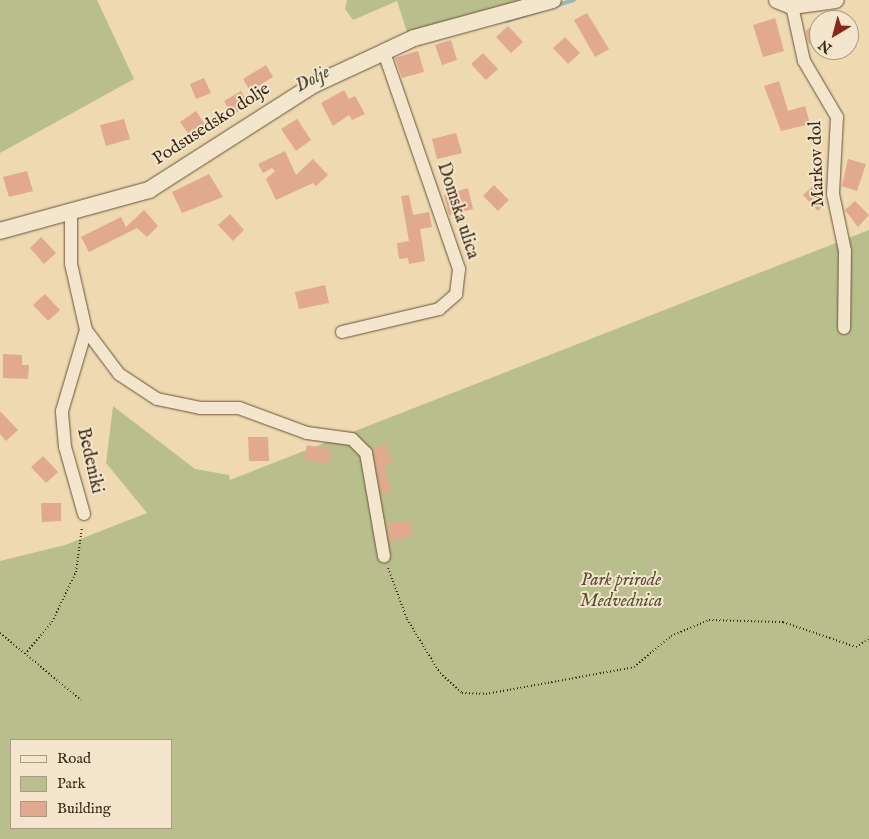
<!DOCTYPE html>
<html>
<head>
<meta charset="utf-8">
<style>
	body { margin:0 }
	#map { position:relative; width:869px; height:839px; overflow:hidden; background:#eed9b1; font-family:"IM FELL English",serif }
	div>[style] { position:absolute }
	.green>* { inset:0; background:#b9bf8c }
	.stream>* { height:4px; margin:-2px; padding:0 2px; transform-origin:2px; border-radius:2px; background:#9ab9b2 }
	.building>* { inset:0; background:#e1a98d }
	.path>* { height:2px; margin-top:-1px; transform-origin:0; background:repeating-linear-gradient(90deg,#392813 0 1px,transparent 0 3.5px) }
	.roads { filter:drop-shadow(0 0 1px #66543a) drop-shadow(0 0 1px #66543a) }
	.minor>* { height:12px; margin:-6px; padding:0 6px; transform-origin:6px; border-radius:6px; background:#f4e6cc }
	.tertiary>* { height:16px; margin:-8px; padding:0 8px; transform-origin:8px; border-radius:8px; background:#f4e6cc }
	span { translate:-50% -50%; white-space:nowrap; text-align:center; line-height:1.15; -webkit-text-stroke:4px #f4e6cc; paint-order:stroke }
	.street-label { font-size:18px; color:#392813 }
	.park-label { font-size:18px; color:#594e31; font-style:italic }
	.water-label { font-size:19px; color:#514c3b; font-style:italic }
	.legend { position:absolute; left:10px; top:739px; width:162px; height:90px; box-sizing:border-box; background:#f4e6cc; border:1px solid #a99a82; margin:0; padding:6px 9px; list-style:none; font-size:15px; color:#392813 }
	.legend li { display:flex; align-items:center; gap:10px; height:25px }
	.legend b { width:25px; border:1px solid #a99a82 }
	.north { position:absolute; left:809px; top:10px; width:50px; height:50px; box-sizing:border-box; background:#f4e6cc; border:1px solid #a99a82; border-radius:50%; rotate:217deg; font-size:14px; font-weight:700; line-height:20px; text-align:center; color:#392813 }
	.north::after { content:''; display:block; margin:auto; width:18px; height:22px; background:#8f2418; clip-path:polygon(50% 0,100% 100%,50% 72%,0 100%) }
</style>
</head>
<body>
<div id="map">
	<div class="green">
		<div style="clip-path:polygon(0 0,97px 0,134px 79px,0 153px)"></div>
		<div style="clip-path:polygon(347px 0,539px 0,408px 35px,397px 1px,353px 20px,345px 9px)"></div>
		<div style="clip-path:polygon(evenodd,869px 230px,869px 839px,0 839px,0 561px,65px 545px,147px 513px,106px 463px,113px 406px,195px 469px,229px 475px,230px 480px,869px 230px,11px 740px,171px 740px,171px 828px,11px 828px,11px 740px)"></div>
	</div>
	<div class="stream">
		<div style="left:506px;top:21px;width:71px;rotate:-17.2deg"></div>
	</div>
	<div class="building">
		<div style="clip-path:polygon(587px 13px,609px 49px,595px 57px,574px 20px)"></div>
		<div style="clip-path:polygon(775px 18px,784px 51px,763px 57px,753px 25px)"></div>
		<div style="clip-path:polygon(813px 24px,819px 30px,819px 54px,808px 42px,806px 31px)"></div>
		<div style="clip-path:polygon(508px 26px,523px 42px,511px 53px,496px 37px)"></div>
		<div style="clip-path:polygon(565px 37px,580px 53px,568px 64px,553px 48px)"></div>
		<div style="clip-path:polygon(451px 40px,457px 60px,442px 65px,435px 45px)"></div>
		<div style="clip-path:polygon(418px 51px,424px 72px,402px 78px,395px 58px)"></div>
		<div style="clip-path:polygon(483px 53px,498px 69px,486px 80px,471px 64px)"></div>
		<div style="clip-path:polygon(266px 65px,273px 77px,250px 91px,243px 79px)"></div>
		<div style="clip-path:polygon(204px 78px,211px 93px,196px 99px,190px 84px)"></div>
		<div style="clip-path:polygon(779px 81px,788px 111px,805px 106px,810px 124px,781px 131px,764px 86px)"></div>
		<div style="clip-path:polygon(344px 90px,349px 99px,355px 96px,365px 114px,352px 120px,349px 115px,333px 126px,321px 103px)"></div>
		<div style="clip-path:polygon(241px 91px,249px 105px,232px 115px,224px 101px)"></div>
		<div style="clip-path:polygon(196px 111px,206px 126px,190px 136px,180px 122px)"></div>
		<div style="clip-path:polygon(124px 119px,130px 139px,106px 146px,100px 125px)"></div>
		<div style="clip-path:polygon(297px 119px,311px 140px,296px 151px,281px 129px)"></div>
		<div style="clip-path:polygon(456px 133px,462px 153px,437px 159px,432px 139px)"></div>
		<div style="clip-path:polygon(285px 151px,296px 175px,313px 159px,328px 175px,316px 186px,313px 183px,276px 200px,266px 179px,275px 171px,272px 168px,263px 173px,258px 164px)"></div>
		<div style="clip-path:polygon(848px 159px,866px 164px,857px 191px,842px 186px)"></div>
		<div style="clip-path:polygon(27px 171px,33px 191px,9px 197px,3px 177px)"></div>
		<div style="clip-path:polygon(209px 174px,223px 197px,182px 213px,172px 192px)"></div>
		<div style="clip-path:polygon(815px 184px,826px 202px,818px 211px,803px 195px)"></div>
		<div style="clip-path:polygon(494px 185px,509px 200px,498px 211px,483px 196px)"></div>
		<div style="clip-path:polygon(468px 188px,473px 209px,449px 215px,444px 195px)"></div>
		<div style="clip-path:polygon(409px 195px,413px 215px,429px 212px,432px 227px,420px 229px,425px 261px,409px 264px,408px 258px,399px 259px,397px 243px,409px 241px,401px 196px)"></div>
		<div style="clip-path:polygon(855px 201px,869px 215px,858px 227px,845px 210px)"></div>
		<div style="clip-path:polygon(144px 210px,158px 226px,147px 237px,137px 228px,89px 252px,81px 237px,121px 217px,126px 227px)"></div>
		<div style="clip-path:polygon(230px 214px,244px 230px,233px 241px,218px 225px)"></div>
		<div style="clip-path:polygon(41px 237px,56px 253px,44px 264px,30px 248px)"></div>
		<div style="clip-path:polygon(325px 285px,329px 303px,299px 309px,295px 292px)"></div>
		<div style="clip-path:polygon(45px 294px,60px 310px,48px 321px,33px 305px)"></div>
		<div style="clip-path:polygon(3px 354px,22px 355px,22px 365px,29px 365px,28px 379px,3px 378px)"></div>
		<div style="clip-path:polygon(0 411px,18px 430px,6px 441px,0 434px)"></div>
		<div style="clip-path:polygon(248px 437px,268px 437px,269px 461px,249px 461px)"></div>
		<div style="clip-path:polygon(385px 444px,393px 462px,384px 466px,391px 492px,381px 494px,373px 449px)"></div>
		<div style="clip-path:polygon(307px 445px,331px 450px,328px 464px,304px 459px)"></div>
		<div style="clip-path:polygon(43px 456px,58px 472px,46px 483px,31px 467px)"></div>
		<div style="clip-path:polygon(41px 503px,61px 503px,61px 521px,42px 522px)"></div>
		<div style="clip-path:polygon(409px 520px,413px 537px,390px 541px,387px 524px)"></div>
	</div>
	<div class="path">
		<div style="left:388px;top:568px;width:54px;rotate:69.6deg"></div>
		<div style="left:407px;top:619px;width:63px;rotate:58.6deg"></div>
		<div style="left:440px;top:673px;width:30px;rotate:42deg"></div>
		<div style="left:462px;top:693px;width:24px;rotate:2deg"></div>
		<div style="left:486px;top:694px;width:150px;rotate:-10.3deg"></div>
		<div style="left:634px;top:667px;width:48px;rotate:-40deg"></div>
		<div style="left:671px;top:636px;width:41px;rotate:-22.8deg"></div>
		<div style="left:709px;top:620px;width:74px;rotate:1.5deg"></div>
		<div style="left:783px;top:622px;width:77px;rotate:18.9deg"></div>
		<div style="left:856px;top:647px;width:15px;rotate:-32deg"></div>
		<div style="left:0;top:633px;width:105px;rotate:39.6deg"></div>
		<div style="left:25px;top:654px;width:42px;rotate:-49.8deg"></div>
		<div style="left:52px;top:622px;width:55px;rotate:-64.4deg"></div>
		<div style="left:76px;top:572px;width:45px;rotate:-82.4deg"></div>
	</div>
	<div class="roads">
		<div class="minor">
			<div style="left:792px;top:6px;width:56px;rotate:77.7deg"></div>
			<div style="left:804px;top:61px;width:65px;rotate:59.5deg"></div>
			<div style="left:837px;top:117px;width:77px;rotate:93deg"></div>
			<div style="left:833px;top:194px;width:58px;rotate:78.1deg"></div>
			<div style="left:845px;top:251px;width:77px;rotate:90.7deg"></div>
			<div style="left:71px;top:213px;width:51px;rotate:90deg"></div>
			<div style="left:71px;top:264px;width:68px;rotate:77.2deg"></div>
			<div style="left:86px;top:330px;width:55px;rotate:53.1deg"></div>
			<div style="left:119px;top:374px;width:45px;rotate:33.3deg"></div>
			<div style="left:157px;top:399px;width:44px;rotate:11.8deg"></div>
			<div style="left:200px;top:408px;width:39px"></div>
			<div style="left:239px;top:408px;width:72px;rotate:20.2deg"></div>
			<div style="left:307px;top:433px;width:45px;rotate:7.6deg"></div>
			<div style="left:352px;top:439px;width:20px;rotate:45deg"></div>
			<div style="left:366px;top:453px;width:105px;rotate:80.1deg"></div>
			<div style="left:342px;top:332px;width:100px;rotate:-13.3deg"></div>
			<div style="left:439px;top:309px;width:23px;rotate:-41deg"></div>
			<div style="left:456px;top:294px;width:25px;rotate:-83deg"></div>
			<div style="left:459px;top:269px;width:230px;rotate:-109.1deg"></div>
			<div style="left:84px;top:514px;width:70px;rotate:-105.8deg"></div>
			<div style="left:65px;top:447px;width:36px;rotate:-95deg"></div>
			<div style="left:62px;top:411px;width:84px;rotate:-73.5deg"></div>
		</div>
		<div class="tertiary">
			<div style="left:777px;top:0;width:16px;rotate:22deg"></div>
			<div style="left:792px;top:6px;width:44px;rotate:-7.8deg"></div>
			<div style="left:0;top:231px;width:155px;rotate:-15.4deg"></div>
			<div style="left:149px;top:190px;width:195px;rotate:-32.6deg"></div>
			<div style="left:313px;top:85px;width:78px;rotate:-24.9deg"></div>
			<div style="left:384px;top:52px;width:33px;rotate:-25deg"></div>
			<div style="left:414px;top:38px;width:144px;rotate:-15.3deg"></div>
		</div>
	</div>
	<div class="street-label">
		<span style="left:212px;top:125px;rotate:-33deg">Podsusedsko dolje</span>
		<span style="left:818px;top:164px;rotate:-92deg">Markov dol</span>
		<span style="left:457px;top:211px;rotate:72deg">Domska ulica</span>
		<span style="left:89px;top:461px;rotate:77deg">Bedeniki</span>
	</div>
	<div class="park-label">
		<span style="left:621px;top:592px">Park prirode<br>Medvednica</span>
	</div>
	<div class="water-label">
		<span style="left:313px;top:80px;rotate:-28deg">Dolje</span>
	</div>
	<ul class="legend">
	<li><b style="height:6px;background:#f4e6cc"></b>Road</li>
	<li><b style="height:14px;background:#b9bf8c"></b>Park</li>
	<li><b style="height:14px;background:#e1a98d"></b>Building</li>
	</ul>
	<div class="north">N</div>
</div>
</body>
</html>
